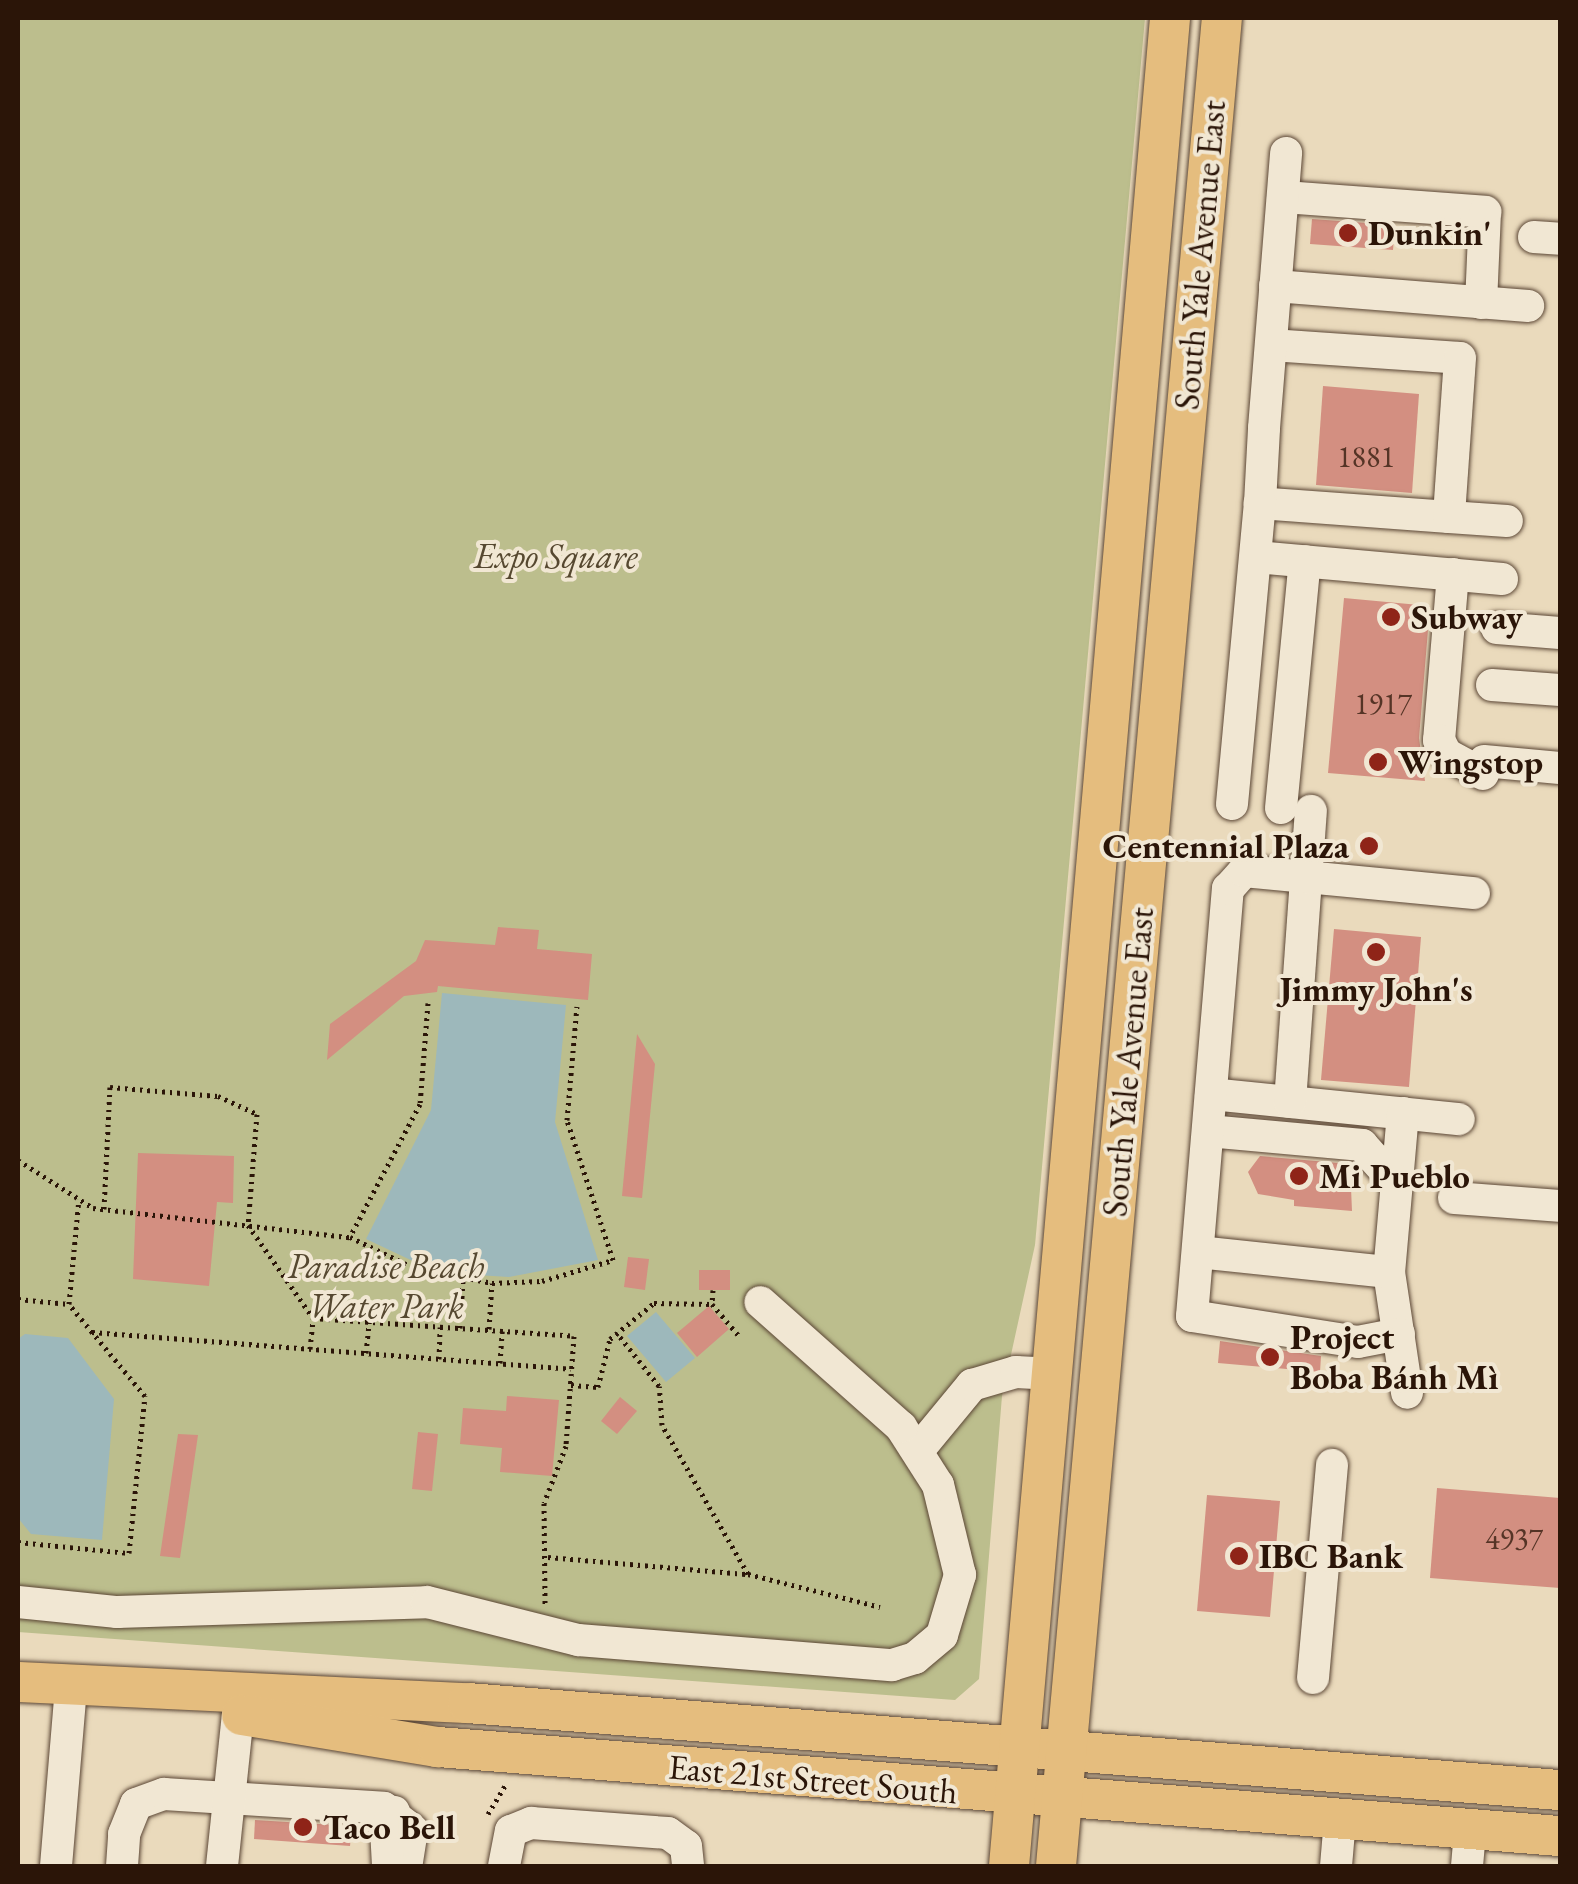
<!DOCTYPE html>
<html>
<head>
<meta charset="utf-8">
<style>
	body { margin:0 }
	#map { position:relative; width:1578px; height:1884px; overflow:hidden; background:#eadabc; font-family:"EB Garamond",serif }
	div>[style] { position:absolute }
	.green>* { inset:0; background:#bcbe8d }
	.water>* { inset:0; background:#9db8bb }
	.building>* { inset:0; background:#d38f81 }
	.path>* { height:5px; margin-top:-2.5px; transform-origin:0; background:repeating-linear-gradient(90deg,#2b1508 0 2.5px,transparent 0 7.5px) }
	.roads { filter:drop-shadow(0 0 2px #5b4635) drop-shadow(0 0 2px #5b4635) }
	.minor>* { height:32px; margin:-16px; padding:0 16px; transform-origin:16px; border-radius:16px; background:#f1e7d3 }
	.major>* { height:40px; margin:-20px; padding:0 20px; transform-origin:20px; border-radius:20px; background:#e5bd7e }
	.dots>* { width:28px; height:28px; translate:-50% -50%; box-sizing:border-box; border:5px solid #f1e7d3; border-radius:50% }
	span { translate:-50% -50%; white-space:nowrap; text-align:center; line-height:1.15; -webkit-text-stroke:8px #f1e7d3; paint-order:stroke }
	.number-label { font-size:30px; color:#553426 }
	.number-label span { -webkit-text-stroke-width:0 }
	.poi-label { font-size:35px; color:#2b1508; font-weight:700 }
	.left { translate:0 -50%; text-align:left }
	.right { translate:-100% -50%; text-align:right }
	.street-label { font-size:35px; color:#2b1508 }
	.park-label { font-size:35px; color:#564830; font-style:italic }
	.frame { position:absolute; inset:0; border:20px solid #2b1508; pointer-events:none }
</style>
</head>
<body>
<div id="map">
	<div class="green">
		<div style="clip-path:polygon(18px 18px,1145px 18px,1035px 1245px,1002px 1396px,979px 1679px,955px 1700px,18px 1632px)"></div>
	</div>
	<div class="water">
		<div style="clip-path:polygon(442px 993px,566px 1005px,555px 1122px,598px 1260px,509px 1277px,477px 1275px,417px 1263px,366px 1239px,431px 1110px)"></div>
		<div style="clip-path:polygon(656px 1312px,695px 1358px,666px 1382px,627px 1336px)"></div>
		<div style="clip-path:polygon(25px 1334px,68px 1338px,114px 1399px,102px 1540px,31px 1534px,18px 1518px,18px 1339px)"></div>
	</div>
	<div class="building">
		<div style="clip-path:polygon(1312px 219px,1395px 225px,1393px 250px,1310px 244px)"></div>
		<div style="clip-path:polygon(1323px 386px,1419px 394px,1412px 493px,1316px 485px)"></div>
		<div style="clip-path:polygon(1344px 598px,1430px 606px,1419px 738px,1425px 781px,1328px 773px)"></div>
		<div style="clip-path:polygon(498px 927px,539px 930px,537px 949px,592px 954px,588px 1000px,438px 986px,437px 992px,404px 996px,327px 1060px,330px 1024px,416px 961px,425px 940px,495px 945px)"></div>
		<div style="clip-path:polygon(1334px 929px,1421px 937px,1409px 1087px,1321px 1080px)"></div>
		<div style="clip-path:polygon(637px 1034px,655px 1064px,642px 1198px,622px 1196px)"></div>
		<div style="clip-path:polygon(138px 1153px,234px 1156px,233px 1203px,217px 1202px,209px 1286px,133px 1279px)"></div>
		<div style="clip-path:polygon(1260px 1156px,1350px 1164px,1352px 1211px,1294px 1206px,1294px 1200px,1258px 1194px,1248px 1172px)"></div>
		<div style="clip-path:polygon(628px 1257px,649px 1259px,645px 1290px,624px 1287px)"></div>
		<div style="clip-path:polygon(699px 1270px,730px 1270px,730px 1290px,699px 1290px)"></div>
		<div style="clip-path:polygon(709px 1306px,729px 1329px,697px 1357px,677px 1333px)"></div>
		<div style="clip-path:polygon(1220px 1341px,1321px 1356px,1320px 1372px,1218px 1363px)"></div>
		<div style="clip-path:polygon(507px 1396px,559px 1400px,552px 1476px,500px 1472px,502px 1448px,460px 1444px,463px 1408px,506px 1411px)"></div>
		<div style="clip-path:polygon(620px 1397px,637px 1411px,617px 1434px,601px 1421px)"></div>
		<div style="clip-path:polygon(418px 1432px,438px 1434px,432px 1491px,412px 1489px)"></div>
		<div style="clip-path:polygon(178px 1434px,198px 1435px,180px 1558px,160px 1556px)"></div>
		<div style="clip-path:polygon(1437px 1488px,1560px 1498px,1560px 1588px,1430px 1578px)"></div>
		<div style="clip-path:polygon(1207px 1495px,1280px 1501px,1270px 1617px,1197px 1611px)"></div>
		<div style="clip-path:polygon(255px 1820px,352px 1826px,350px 1846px,254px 1839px)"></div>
	</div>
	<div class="path">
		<div style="left:428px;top:1003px;width:101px;rotate:94.5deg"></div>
		<div style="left:420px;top:1104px;width:150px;rotate:117.8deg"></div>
		<div style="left:350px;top:1237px;width:69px;rotate:25.8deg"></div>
		<div style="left:412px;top:1267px;width:82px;rotate:11.3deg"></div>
		<div style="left:492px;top:1283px;width:50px;rotate:-2.3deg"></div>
		<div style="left:542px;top:1281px;width:74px;rotate:-16.5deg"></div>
		<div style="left:613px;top:1260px;width:147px;rotate:-108.2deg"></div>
		<div style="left:567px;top:1120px;width:114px;rotate:-85deg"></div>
		<div style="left:18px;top:1160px;width:89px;rotate:32.6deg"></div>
		<div style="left:93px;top:1208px;width:258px;rotate:6.5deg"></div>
		<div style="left:104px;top:1209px;width:122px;rotate:-87.2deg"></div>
		<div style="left:110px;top:1087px;width:108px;rotate:4.8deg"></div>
		<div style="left:218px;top:1096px;width:43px;rotate:24.8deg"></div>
		<div style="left:257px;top:1114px;width:111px;rotate:94.6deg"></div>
		<div style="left:248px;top:1225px;width:113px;rotate:55deg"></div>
		<div style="left:313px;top:1318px;width:262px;rotate:3.9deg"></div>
		<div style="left:574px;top:1336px;width:110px;rotate:94.2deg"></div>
		<div style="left:566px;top:1446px;width:61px;rotate:111.1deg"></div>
		<div style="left:544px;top:1503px;width:102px;rotate:89.4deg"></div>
		<div style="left:713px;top:1290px;width:14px;rotate:94deg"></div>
		<div style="left:712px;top:1304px;width:42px;rotate:49.8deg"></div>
		<div style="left:18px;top:1299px;width:51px;rotate:5.6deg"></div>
		<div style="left:460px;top:1328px;width:48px;rotate:-86.4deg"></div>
		<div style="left:489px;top:1329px;width:46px;rotate:-86.3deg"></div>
		<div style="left:92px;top:1332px;width:480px;rotate:4.4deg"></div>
		<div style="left:310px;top:1349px;width:31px;rotate:-84deg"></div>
		<div style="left:366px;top:1353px;width:31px;rotate:-84deg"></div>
		<div style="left:439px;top:1359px;width:32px;rotate:-88deg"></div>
		<div style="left:500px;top:1363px;width:32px;rotate:-86deg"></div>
		<div style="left:571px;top:1385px;width:27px;rotate:4deg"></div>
		<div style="left:598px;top:1387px;width:49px;rotate:-76deg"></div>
		<div style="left:610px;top:1339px;width:57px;rotate:-39.3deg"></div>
		<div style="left:654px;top:1303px;width:58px;rotate:1deg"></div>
		<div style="left:18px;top:1542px;width:112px;rotate:5.7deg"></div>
		<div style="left:129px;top:1553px;width:158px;rotate:-84.2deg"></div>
		<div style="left:145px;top:1396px;width:119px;rotate:-129.6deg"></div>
		<div style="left:69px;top:1304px;width:105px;rotate:-84.6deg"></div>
		<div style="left:548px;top:1557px;width:201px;rotate:4.9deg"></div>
		<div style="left:748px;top:1574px;width:172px;rotate:-120deg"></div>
		<div style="left:662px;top:1425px;width:39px;rotate:-94deg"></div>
		<div style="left:659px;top:1386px;width:68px;rotate:-128.4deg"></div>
		<div style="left:748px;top:1574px;width:136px;rotate:14deg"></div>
		<div style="left:488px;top:1814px;width:33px;rotate:-59deg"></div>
	</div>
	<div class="roads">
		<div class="minor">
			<div style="left:1283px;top:197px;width:203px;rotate:4.2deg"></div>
			<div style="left:1485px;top:212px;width:91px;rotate:92.5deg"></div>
			<div style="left:1534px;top:237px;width:26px;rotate:4deg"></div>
			<div style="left:1275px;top:286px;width:254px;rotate:4.5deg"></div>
			<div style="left:1271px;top:345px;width:189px;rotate:3.9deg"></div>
			<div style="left:1460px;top:358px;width:159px;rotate:94deg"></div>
			<div style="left:1449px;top:517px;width:190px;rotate:-175.8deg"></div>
			<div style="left:1260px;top:503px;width:75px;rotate:-86.9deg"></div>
			<div style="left:1264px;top:428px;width:276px;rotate:-85.4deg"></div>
			<div style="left:1449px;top:517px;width:58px;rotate:3.9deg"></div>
			<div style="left:1256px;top:557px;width:247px;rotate:5.1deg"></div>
			<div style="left:1453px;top:574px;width:167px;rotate:94.8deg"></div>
			<div style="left:1439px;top:740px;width:16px;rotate:63deg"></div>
			<div style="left:1446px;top:754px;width:42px;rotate:28.4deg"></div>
			<div style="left:1497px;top:628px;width:63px;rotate:4.5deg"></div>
			<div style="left:1492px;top:685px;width:68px;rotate:4.2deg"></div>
			<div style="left:1484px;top:761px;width:76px;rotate:5.3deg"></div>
			<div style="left:1232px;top:804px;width:302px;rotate:-84.7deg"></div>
			<div style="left:1281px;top:808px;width:248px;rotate:-84.5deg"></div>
			<div style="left:1211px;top:1094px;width:249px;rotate:5.8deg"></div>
			<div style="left:1290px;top:1102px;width:292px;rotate:-85.9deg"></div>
			<div style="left:1403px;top:1113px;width:160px;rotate:95deg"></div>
			<div style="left:1389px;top:1272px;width:122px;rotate:81.5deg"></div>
			<div style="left:1208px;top:1131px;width:155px;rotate:5.2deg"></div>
			<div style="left:1362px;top:1145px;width:52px;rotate:48.1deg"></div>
			<div style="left:1454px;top:1198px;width:106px;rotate:4.3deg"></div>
			<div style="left:1198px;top:1252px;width:192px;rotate:6deg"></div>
			<div style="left:1399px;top:1334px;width:42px;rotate:169deg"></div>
			<div style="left:1358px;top:1342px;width:168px;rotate:-171.1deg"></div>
			<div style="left:1192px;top:1316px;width:429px;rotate:-85.2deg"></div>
			<div style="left:1228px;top:889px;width:24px;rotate:-48deg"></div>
			<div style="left:1244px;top:871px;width:231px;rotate:5.5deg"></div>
			<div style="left:920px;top:1448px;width:82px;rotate:-50.5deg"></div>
			<div style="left:972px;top:1385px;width:46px;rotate:-16.5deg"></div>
			<div style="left:1016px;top:1372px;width:34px;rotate:3deg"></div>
			<div style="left:18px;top:1602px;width:100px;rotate:5.8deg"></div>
			<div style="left:117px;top:1612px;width:310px;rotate:-1.8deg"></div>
			<div style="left:427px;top:1602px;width:156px;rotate:14.1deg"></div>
			<div style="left:578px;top:1640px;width:315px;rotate:4.6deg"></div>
			<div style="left:892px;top:1665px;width:24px;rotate:-17deg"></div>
			<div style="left:915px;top:1658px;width:35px;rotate:-40deg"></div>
			<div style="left:942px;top:1635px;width:63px;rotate:-73.3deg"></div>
			<div style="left:960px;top:1575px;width:93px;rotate:-103.7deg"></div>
			<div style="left:938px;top:1485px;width:69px;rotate:-122.5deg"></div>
			<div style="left:901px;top:1427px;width:188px;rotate:-138.4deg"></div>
			<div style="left:1313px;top:1678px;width:214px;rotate:-84.9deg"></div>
			<div style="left:56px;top:1866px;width:181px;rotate:-85.2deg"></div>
			<div style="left:122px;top:1866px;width:32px;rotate:-86deg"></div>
			<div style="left:124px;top:1834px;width:32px;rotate:-68deg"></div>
			<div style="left:136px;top:1804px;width:30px;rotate:-20deg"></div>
			<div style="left:164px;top:1794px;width:220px;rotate:3.6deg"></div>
			<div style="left:384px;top:1808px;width:36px;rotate:38deg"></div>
			<div style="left:412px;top:1830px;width:36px;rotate:99deg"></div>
			<div style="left:222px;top:1866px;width:152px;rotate:-84deg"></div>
			<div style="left:388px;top:1866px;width:37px;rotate:-93deg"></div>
			<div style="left:386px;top:1829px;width:19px;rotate:-65deg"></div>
			<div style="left:504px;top:1866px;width:36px;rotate:-79deg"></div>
			<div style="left:511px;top:1831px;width:22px;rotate:-22deg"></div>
			<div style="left:531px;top:1823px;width:137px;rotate:4.2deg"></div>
			<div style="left:668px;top:1833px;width:22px;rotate:36deg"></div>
			<div style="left:686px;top:1846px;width:20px;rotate:84deg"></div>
			<div style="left:1336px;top:1866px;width:47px;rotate:-85.1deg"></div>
			<div style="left:1467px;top:1866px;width:37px;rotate:-85deg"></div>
		</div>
		<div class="major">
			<div style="left:18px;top:1682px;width:450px;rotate:2.7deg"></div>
			<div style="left:468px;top:1703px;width:1095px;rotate:4.56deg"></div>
			<div style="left:242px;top:1715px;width:199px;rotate:9.3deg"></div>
			<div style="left:438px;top:1747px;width:1126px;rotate:4.54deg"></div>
			<div style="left:1009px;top:1866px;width:1855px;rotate:-85.02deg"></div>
			<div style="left:1056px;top:1866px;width:1855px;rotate:-84.87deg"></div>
		</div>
	</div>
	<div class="dots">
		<div style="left:1348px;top:233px;background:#8f2418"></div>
		<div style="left:1391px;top:617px;background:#8f2418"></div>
		<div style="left:1378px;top:762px;background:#8f2418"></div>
		<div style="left:1369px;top:846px;background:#8f2418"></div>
		<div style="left:1376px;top:952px;background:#8f2418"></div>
		<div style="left:1299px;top:1176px;background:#8f2418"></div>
		<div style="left:1270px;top:1357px;background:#8f2418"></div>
		<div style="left:1239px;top:1556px;background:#8f2418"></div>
		<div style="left:303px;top:1827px;background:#8f2418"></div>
	</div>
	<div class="number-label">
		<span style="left:1366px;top:457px">1881</span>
		<span style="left:1383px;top:704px">1917</span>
		<span style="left:1514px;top:1539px">4937</span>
	</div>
	<div class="poi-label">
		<span class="left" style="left:1368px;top:233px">Dunkin'</span>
		<span class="left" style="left:1411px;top:617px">Subway</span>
		<span class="left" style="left:1398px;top:762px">Wingstop</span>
		<span class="right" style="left:1349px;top:846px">Centennial Plaza</span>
		<span style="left:1376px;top:989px">Jimmy John's</span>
		<span class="left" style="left:1319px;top:1176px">Mi Pueblo</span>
		<span class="left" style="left:1290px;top:1357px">Project<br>Boba Bánh Mì</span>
		<span class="left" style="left:1259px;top:1556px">IBC Bank</span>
		<span class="left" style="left:323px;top:1827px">Taco Bell</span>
	</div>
	<div class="street-label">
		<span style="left:1200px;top:255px;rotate:-85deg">South Yale Avenue East</span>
		<span style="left:1128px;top:1062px;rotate:-85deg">South Yale Avenue East</span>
		<span style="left:813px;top:1779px;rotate:5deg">East 21st Street South</span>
	</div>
	<div class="park-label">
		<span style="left:556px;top:556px">Expo Square</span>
		<span style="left:386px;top:1286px">Paradise Beach<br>Water Park</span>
	</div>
	<div class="frame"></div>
</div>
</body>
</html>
